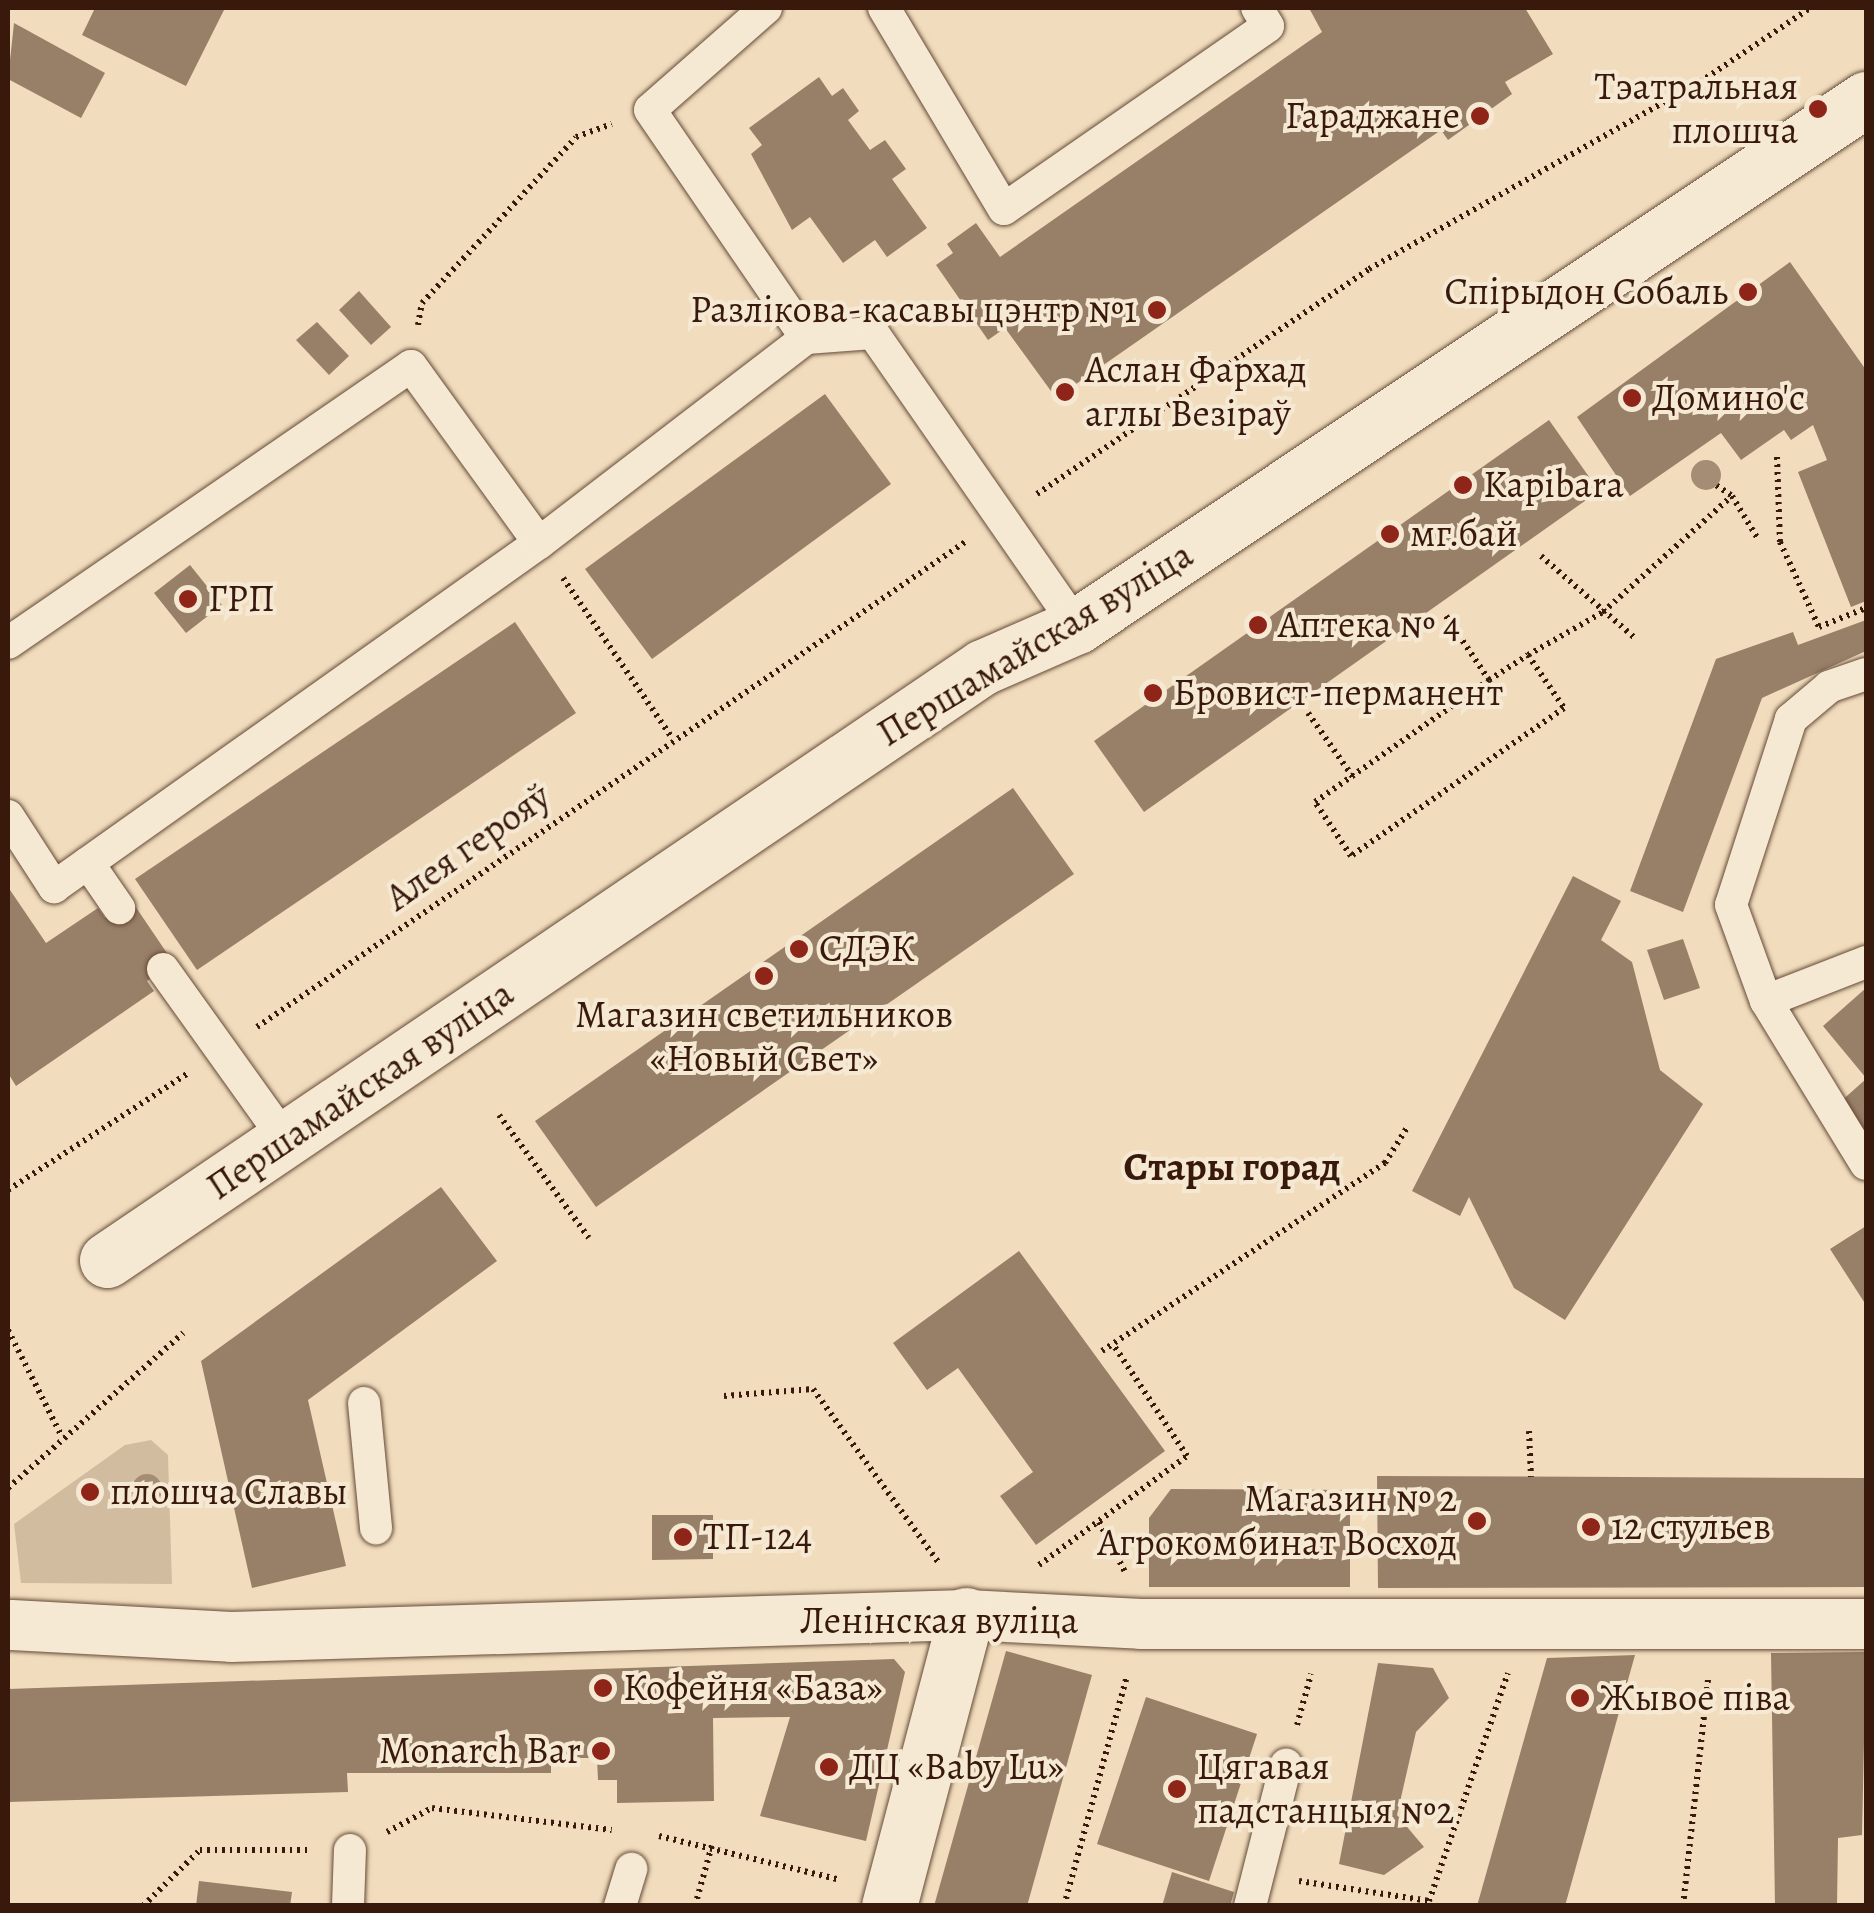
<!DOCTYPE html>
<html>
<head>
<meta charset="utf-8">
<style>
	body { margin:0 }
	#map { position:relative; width:1874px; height:1913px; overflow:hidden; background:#f1ddbd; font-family:Alegreya,serif }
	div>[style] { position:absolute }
	.green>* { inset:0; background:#d2bc9f }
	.building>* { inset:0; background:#987f68 }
	.path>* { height:6px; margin-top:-3px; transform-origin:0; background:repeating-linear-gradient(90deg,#38190c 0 2.5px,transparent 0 7.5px) }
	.roads { filter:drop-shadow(0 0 2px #664a38) drop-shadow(0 0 2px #664a38) }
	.service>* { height:32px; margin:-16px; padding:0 16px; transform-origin:16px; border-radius:16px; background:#f6e9d4 }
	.pedestrian>* { height:50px; margin:-25px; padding:0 25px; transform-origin:25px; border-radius:25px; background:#f6e9d4 }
	.minor>* { height:55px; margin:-27.5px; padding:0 27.5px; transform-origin:27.5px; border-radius:27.5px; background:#f6e9d4 }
	.trees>* { width:30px; height:30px; margin:-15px; border-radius:50%; background:#a58c74 }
	.dots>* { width:28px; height:28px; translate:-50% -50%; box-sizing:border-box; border:5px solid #f6e9d4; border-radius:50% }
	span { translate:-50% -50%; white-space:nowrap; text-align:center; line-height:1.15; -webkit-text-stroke:8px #f6e9d4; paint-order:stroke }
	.poi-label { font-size:38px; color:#38190c }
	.right { translate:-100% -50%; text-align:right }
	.left { translate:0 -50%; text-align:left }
	.street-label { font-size:38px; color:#38190c }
	.neighbourhood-label { font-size:40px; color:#38190c; font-weight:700 }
	.frame { position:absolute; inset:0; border:10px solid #38190c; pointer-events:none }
</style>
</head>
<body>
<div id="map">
	<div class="green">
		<div style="clip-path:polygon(151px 1440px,168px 1455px,172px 1584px,21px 1583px,14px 1524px,125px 1445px)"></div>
	</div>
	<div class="building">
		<div style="clip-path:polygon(95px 8px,225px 8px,186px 86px,82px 35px)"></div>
		<div style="clip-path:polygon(1309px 8px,1525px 8px,1553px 54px,1505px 82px,1512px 94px,1448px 140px,1441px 130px,1056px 398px,1005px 328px,988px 340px,936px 265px,953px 253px,947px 244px,976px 223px,1000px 257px,1322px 32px)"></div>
		<div style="clip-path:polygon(14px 23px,105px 73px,81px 118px,8px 79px)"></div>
		<div style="clip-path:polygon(819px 77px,832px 96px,843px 88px,859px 111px,848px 120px,870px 150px,885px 140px,906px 169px,892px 179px,927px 228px,887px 257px,875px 240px,843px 263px,810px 217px,792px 230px,751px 154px,762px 145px,749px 128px)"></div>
		<div style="clip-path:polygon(1790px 262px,1866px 370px,1866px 601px,1851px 607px,1798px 472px,1827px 460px,1813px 425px,1791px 440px,1784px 430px,1741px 460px,1721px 433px,1630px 496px,1577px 417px)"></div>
		<div style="clip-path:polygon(359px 291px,391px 327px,371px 345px,339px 310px)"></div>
		<div style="clip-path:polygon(317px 322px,349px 356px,329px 375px,296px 340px)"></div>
		<div style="clip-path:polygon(825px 394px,891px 484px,652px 659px,585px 569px)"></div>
		<div style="clip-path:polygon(1549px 420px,1599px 491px,1144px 812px,1094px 741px)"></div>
		<div style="clip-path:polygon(190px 565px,222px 605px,186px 633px,154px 593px)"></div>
		<div style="clip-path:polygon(1866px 620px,1866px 651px,1762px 698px,1683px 912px,1630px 891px,1716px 659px,1793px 632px,1798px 645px)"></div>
		<div style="clip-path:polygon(515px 622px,576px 713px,197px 970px,135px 879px)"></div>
		<div style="clip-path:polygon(1013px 788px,1074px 874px,596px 1207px,535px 1121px)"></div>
		<div style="clip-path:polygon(1573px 876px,1621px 901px,1601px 940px,1632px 962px,1660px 1070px,1703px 1104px,1565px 1320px,1514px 1288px,1469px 1197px,1460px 1216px,1412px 1191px)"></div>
		<div style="clip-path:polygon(8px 887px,46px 943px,98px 908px,105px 918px,131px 900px,173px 962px,147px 981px,154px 991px,16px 1086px,8px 1073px)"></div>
		<div style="clip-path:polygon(1683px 939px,1700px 988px,1664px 1000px,1647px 950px)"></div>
		<div style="clip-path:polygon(1866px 988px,1866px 1078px,1823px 1026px)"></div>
		<div style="clip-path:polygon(1866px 1079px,1866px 1135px,1839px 1103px)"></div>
		<div style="clip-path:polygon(441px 1187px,497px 1261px,308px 1400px,346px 1566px,252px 1588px,201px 1361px)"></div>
		<div style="clip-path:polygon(1866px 1226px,1866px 1305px,1830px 1249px)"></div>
		<div style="clip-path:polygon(1019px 1251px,1165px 1451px,1036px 1545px,1000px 1496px,1033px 1472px,958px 1368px,927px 1390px,893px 1343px)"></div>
		<div style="clip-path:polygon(1377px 1476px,1866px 1478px,1866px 1587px,1378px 1588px)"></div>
		<div style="clip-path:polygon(1171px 1489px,1350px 1490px,1350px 1587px,1149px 1587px,1149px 1518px)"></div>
		<div style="clip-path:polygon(652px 1515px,713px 1515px,713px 1559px,652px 1560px)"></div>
		<div style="clip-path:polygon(1006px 1651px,1092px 1675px,1027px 1906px,934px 1906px)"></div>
		<div style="clip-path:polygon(1866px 1652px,1862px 1835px,1838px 1838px,1837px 1906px,1775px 1906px,1771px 1653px)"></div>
		<div style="clip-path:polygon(1635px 1655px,1565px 1906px,1477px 1906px,1547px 1658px)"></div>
		<div style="clip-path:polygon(894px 1659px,905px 1672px,866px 1841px,760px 1816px,790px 1717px,713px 1718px,714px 1801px,617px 1803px,617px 1780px,598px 1780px,597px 1758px,551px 1758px,551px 1773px,347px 1773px,348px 1792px,8px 1802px,8px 1689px)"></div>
		<div style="clip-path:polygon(1378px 1663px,1433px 1668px,1449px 1698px,1416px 1732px,1397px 1815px,1424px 1847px,1384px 1875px,1339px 1864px)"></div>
		<div style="clip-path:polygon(1146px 1697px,1257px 1734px,1209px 1881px,1097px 1844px)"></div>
		<div style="clip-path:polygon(1172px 1872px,1234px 1892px,1230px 1906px,1162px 1906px)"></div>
		<div style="clip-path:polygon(199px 1881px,292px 1892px,290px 1906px,196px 1906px)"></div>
	</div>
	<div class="path">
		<div style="left:418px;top:325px;width:22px;rotate:-80deg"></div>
		<div style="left:422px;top:303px;width:226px;rotate:-47.1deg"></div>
		<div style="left:576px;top:137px;width:38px;rotate:-20deg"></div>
		<div style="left:1777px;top:457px;width:85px;rotate:88deg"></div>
		<div style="left:1780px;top:542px;width:94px;rotate:65.4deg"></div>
		<div style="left:1819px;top:627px;width:51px;rotate:-22deg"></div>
		<div style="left:1704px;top:477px;width:34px;rotate:34deg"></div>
		<div style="left:1732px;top:496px;width:50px;rotate:58.8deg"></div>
		<div style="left:1037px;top:494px;width:401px;rotate:-34.1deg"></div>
		<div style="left:1369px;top:269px;width:380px;rotate:-29.5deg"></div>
		<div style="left:1700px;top:82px;width:133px;rotate:-33.9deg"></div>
		<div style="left:1541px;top:556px;width:125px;rotate:41.1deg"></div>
		<div style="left:563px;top:578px;width:194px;rotate:55.7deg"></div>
		<div style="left:1446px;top:616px;width:77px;rotate:56.1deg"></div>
		<div style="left:1528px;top:655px;width:64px;rotate:55.8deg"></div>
		<div style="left:1564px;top:708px;width:259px;rotate:145.2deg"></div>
		<div style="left:1351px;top:856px;width:65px;rotate:-123.7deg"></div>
		<div style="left:1315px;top:802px;width:213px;rotate:-35deg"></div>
		<div style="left:1489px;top:680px;width:46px;rotate:-32.7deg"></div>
		<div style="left:1528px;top:655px;width:86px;rotate:-29.8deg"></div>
		<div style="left:1603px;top:612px;width:173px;rotate:-42deg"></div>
		<div style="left:1308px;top:713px;width:78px;rotate:54.9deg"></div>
		<div style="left:257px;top:1027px;width:862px;rotate:-34.41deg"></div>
		<div style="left:499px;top:1115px;width:152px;rotate:53.8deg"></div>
		<div style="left:8px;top:1190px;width:215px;rotate:-33deg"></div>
		<div style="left:8px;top:1330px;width:118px;rotate:63.2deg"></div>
		<div style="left:1102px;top:1351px;width:340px;rotate:-33.6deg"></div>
		<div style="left:1385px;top:1163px;width:44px;rotate:-58.1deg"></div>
		<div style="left:724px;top:1396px;width:89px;rotate:-4.5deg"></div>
		<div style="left:813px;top:1389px;width:215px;rotate:54.1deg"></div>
		<div style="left:1529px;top:1431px;width:46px;rotate:87.5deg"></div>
		<div style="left:8px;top:1488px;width:234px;rotate:-41.5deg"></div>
		<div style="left:1099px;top:1522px;width:56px;rotate:62.5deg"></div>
		<div style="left:1039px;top:1565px;width:184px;rotate:-36.4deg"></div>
		<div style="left:1187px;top:1456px;width:134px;rotate:-123.5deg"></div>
		<div style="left:1297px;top:1725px;width:53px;rotate:-74.6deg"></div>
		<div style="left:387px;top:1832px;width:51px;rotate:-28.1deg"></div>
		<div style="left:432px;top:1808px;width:181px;rotate:7deg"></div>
		<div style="left:659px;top:1836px;width:187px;rotate:13.6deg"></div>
		<div style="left:1299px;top:1881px;width:132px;rotate:8.7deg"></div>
		<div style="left:1429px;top:1901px;width:241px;rotate:-70.9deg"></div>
		<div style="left:143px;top:1906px;width:80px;rotate:-44.5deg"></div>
		<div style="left:200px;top:1850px;width:109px"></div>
		<div style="left:695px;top:1906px;width:63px;rotate:-74.4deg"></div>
		<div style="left:1064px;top:1906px;width:239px;rotate:-74.7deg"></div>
		<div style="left:1683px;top:1906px;width:229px;rotate:-83.7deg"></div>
	</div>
	<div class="roads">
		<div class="service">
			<div style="left:766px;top:8px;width:154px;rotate:138.7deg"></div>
			<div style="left:650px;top:110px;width:276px;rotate:55.6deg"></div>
			<div style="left:806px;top:338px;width:67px;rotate:-4.3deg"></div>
			<div style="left:873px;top:333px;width:357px;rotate:55.2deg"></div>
			<div style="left:884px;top:8px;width:234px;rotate:59.2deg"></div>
			<div style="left:1004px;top:209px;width:321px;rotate:-34.7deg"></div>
			<div style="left:1268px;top:26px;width:21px;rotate:-121deg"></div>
			<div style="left:8px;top:643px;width:489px;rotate:-34.5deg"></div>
			<div style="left:411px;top:366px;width:218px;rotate:54.1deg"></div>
			<div style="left:1866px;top:674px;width:39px;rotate:161deg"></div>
			<div style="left:1829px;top:687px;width:50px;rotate:139.9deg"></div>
			<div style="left:1791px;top:719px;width:195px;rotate:107.9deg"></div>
			<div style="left:1731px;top:905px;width:102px;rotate:70deg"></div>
			<div style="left:1766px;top:1001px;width:191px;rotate:58.5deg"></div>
			<div style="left:8px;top:816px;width:85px;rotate:57.1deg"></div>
			<div style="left:54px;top:887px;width:595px;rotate:-35.35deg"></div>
			<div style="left:539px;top:543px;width:337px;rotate:-37.5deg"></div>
			<div style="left:88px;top:863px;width:55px;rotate:55.4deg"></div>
			<div style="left:163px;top:969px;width:211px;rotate:54.4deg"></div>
			<div style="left:1766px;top:1001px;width:107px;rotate:-21.3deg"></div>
			<div style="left:364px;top:1403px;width:126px;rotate:84.5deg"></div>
			<div style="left:348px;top:1906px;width:56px;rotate:-88deg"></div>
			<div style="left:620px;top:1906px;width:39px;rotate:-73deg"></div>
			<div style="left:1250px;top:1906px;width:146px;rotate:-75.7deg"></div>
		</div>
		<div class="pedestrian">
			<div style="left:12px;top:1625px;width:219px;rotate:3.1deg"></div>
			<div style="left:231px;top:1637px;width:735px;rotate:-1.71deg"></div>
			<div style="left:966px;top:1615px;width:175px;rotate:2.9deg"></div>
			<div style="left:1141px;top:1624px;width:725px"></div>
		</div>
		<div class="minor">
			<div style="left:107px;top:1260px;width:1058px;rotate:-34.1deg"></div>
			<div style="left:983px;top:667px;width:103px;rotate:-23.6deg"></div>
			<div style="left:1077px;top:626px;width:949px;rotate:-33.74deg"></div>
			<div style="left:889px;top:1906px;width:301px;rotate:-75.2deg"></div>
		</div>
	</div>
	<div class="trees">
		<div style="left:1706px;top:475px"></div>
		<div style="left:147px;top:1489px"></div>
	</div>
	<div class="dots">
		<div style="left:1818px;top:109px;background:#8f2418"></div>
		<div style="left:1480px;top:116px;background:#8f2418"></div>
		<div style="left:1748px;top:292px;background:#8f2418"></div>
		<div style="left:1157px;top:310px;background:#8f2418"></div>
		<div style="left:1065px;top:392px;background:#8f2418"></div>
		<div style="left:1632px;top:398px;background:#8f2418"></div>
		<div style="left:1463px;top:485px;background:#8f2418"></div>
		<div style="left:1390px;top:534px;background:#8f2418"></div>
		<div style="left:188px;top:599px;background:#8f2418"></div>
		<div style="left:1258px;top:625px;background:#8f2418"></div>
		<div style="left:1153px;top:693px;background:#8f2418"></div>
		<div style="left:799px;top:949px;background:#8f2418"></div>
		<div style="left:764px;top:976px;background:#8f2418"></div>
		<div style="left:90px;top:1492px;background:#8f2418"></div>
		<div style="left:1477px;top:1521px;background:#8f2418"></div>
		<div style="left:1591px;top:1527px;background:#8f2418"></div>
		<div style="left:683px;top:1537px;background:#8f2418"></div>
		<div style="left:603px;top:1688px;background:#8f2418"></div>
		<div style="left:1580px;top:1698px;background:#8f2418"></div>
		<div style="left:601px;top:1751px;background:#8f2418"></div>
		<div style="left:829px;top:1767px;background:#8f2418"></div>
		<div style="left:1177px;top:1789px;background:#8f2418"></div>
	</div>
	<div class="poi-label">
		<span class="right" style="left:1798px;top:109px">Тэатральная<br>плошча</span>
		<span class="right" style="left:1460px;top:116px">Гараджане</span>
		<span class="right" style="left:1728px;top:292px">Спірыдон Собаль</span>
		<span class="right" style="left:1137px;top:310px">Разлікова-касавы цэнтр №1</span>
		<span class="left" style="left:1085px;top:392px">Аслан Фархад<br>аглы Везіраў</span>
		<span class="left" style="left:1652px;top:398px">Домино'c</span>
		<span class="left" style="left:1483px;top:485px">Kapibara</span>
		<span class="left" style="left:1410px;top:534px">мг.бай</span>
		<span class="left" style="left:208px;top:599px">ГРП</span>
		<span class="left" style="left:1278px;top:625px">Аптека № 4</span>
		<span class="left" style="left:1173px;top:693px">Бровист-перманент</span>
		<span class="left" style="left:819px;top:949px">СДЭК</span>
		<span style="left:764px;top:1037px">Магазин светильников<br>«Новый Свет»</span>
		<span class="left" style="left:110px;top:1492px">плошча Славы</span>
		<span class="right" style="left:1457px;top:1521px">Магазин № 2<br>Агрокомбинат Восход</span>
		<span class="left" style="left:1611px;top:1527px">12 стульев</span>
		<span class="left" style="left:703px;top:1537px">ТП-124</span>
		<span class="left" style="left:623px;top:1688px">Кофейня «База»</span>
		<span class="left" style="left:1600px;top:1698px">Жывое піва</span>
		<span class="right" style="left:581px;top:1751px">Monarch Bar</span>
		<span class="left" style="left:849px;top:1767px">ДЦ «Baby Lu»</span>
		<span class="left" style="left:1197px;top:1789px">Цягавая<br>падстанцыя №2</span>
	</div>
	<div class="street-label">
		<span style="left:1035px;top:644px;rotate:-31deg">Першамайская вуліца</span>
		<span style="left:468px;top:847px;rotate:-35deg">Алея герояў</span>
		<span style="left:360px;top:1090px;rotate:-34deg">Першамайская вуліца</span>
		<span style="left:939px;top:1621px">Ленінская вуліца</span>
	</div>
	<div class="neighbourhood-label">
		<span style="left:1232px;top:1167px">Стары горад</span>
	</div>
	<div class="frame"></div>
</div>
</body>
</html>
